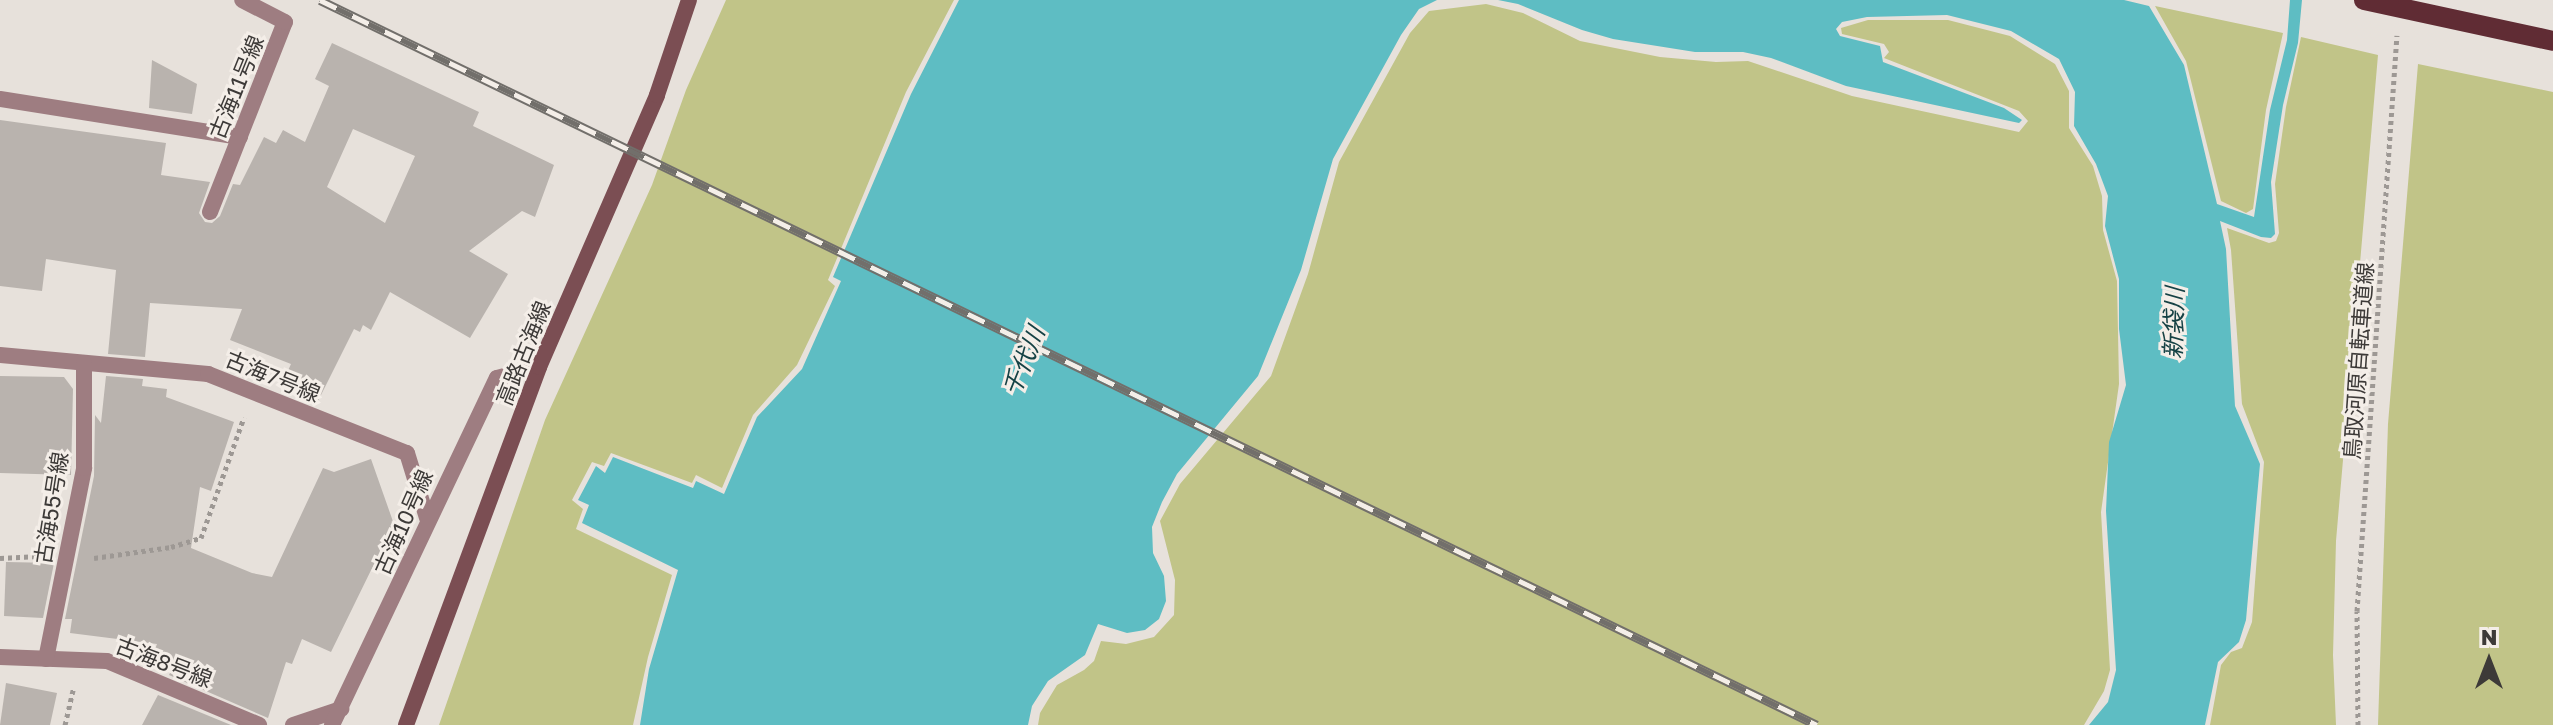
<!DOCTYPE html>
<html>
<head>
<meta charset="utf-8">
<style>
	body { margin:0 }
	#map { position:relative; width:2553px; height:725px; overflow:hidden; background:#e7e1db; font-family:"Golos Text","Noto Sans JP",sans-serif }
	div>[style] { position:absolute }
	.green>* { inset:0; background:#c1c488 }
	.water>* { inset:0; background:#5ebdc3 }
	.building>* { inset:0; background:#b9b3ae }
	.path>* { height:5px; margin-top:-2.5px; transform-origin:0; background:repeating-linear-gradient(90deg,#9d9894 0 4px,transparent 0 8px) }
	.minor>* { height:16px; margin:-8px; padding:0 8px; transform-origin:8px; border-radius:8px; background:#9e7d81 }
	.secondary>* { height:16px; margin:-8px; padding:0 8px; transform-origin:8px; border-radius:8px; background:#7b4e53 }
	.primary>* { height:20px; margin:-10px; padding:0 10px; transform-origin:10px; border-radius:10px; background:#602c34 }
	.rail>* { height:9px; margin-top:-4.5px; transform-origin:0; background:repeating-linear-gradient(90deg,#f4eee8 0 18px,#726f6b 0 36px); box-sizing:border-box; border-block:2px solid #726f6b }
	span { translate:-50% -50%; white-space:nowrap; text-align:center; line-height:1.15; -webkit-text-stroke:6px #f4eee8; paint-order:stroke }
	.street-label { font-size:22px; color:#3d3a38 }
	.water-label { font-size:24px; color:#164245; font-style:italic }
	.north { position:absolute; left:2449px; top:621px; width:80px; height:80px; -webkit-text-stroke:6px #f4eee8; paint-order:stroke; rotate:0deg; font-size:22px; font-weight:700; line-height:32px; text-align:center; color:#3d3a38 }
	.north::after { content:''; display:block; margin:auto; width:28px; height:36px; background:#3d3a38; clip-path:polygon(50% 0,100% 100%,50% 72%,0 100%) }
</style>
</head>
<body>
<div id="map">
	<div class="green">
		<div style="clip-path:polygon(726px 0,954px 0,906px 92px,828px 280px,835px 286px,797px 365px,753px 415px,722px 488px,696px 475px,692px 483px,611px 453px,604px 466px,592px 462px,572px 500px,583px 509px,576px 529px,672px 575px,648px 657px,633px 725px,439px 725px,545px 420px,652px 185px,686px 90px)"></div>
		<div style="clip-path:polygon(1486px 4px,1523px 13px,1580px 41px,1660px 57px,1716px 62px,1748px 61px,1852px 96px,2019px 132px,2028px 121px,2019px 111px,1884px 58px,1889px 52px,1884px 44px,1842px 34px,1841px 28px,1868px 20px,1948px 20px,2010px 36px,2055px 64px,2069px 91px,2069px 128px,2093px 166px,2102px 196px,2103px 230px,2117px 281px,2119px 384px,2101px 512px,2110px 670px,2104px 691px,2084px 725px,1038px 725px,1040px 713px,1057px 685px,1084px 670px,1094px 661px,1101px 641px,1126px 644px,1154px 637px,1174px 615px,1175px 580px,1160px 521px,1180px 484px,1271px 376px,1308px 274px,1339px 162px,1410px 33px,1429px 11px)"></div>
		<div style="clip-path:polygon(2155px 6px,2283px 33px,2266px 110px,2253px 209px,2246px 213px,2221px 201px,2186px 61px)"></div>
		<div style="clip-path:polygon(2301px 37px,2378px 55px,2336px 541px,2333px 655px,2336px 725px,2210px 725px,2221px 665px,2231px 652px,2242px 648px,2252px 622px,2264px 462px,2242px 404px,2231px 250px,2227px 228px,2269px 243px,2276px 241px,2279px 233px,2275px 184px,2286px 107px)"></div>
		<div style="clip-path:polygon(2418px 64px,2553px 92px,2553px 725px,2378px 725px,2388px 424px)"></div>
	</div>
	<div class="water">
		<div style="clip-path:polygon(959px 0,1437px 0,1419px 9px,1401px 35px,1333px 159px,1301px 270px,1258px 376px,1177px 474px,1162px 502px,1152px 527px,1153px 553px,1164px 576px,1166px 601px,1159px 619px,1145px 630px,1127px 633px,1098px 624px,1085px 655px,1048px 681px,1032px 706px,1028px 725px,640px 725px,649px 669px,678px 570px,582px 523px,589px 505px,578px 500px,596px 466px,605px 473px,613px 457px,693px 488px,696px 481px,724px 494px,757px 417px,802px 369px,841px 281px,833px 277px,911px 94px)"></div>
		<div style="clip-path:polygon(1498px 0,2124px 0,2149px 6px,2184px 65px,2217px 204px,2254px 217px,2270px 110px,2287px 40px,2290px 0,2302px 0,2298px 43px,2283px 105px,2271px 182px,2275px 234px,2271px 238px,2261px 237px,2220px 221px,2226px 249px,2235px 406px,2260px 464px,2246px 620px,2239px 642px,2218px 662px,2205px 725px,2089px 725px,2108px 702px,2116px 670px,2106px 511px,2109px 442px,2126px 385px,2119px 329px,2119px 279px,2105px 226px,2108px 196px,2096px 164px,2074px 126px,2075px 92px,2059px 59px,2011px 31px,1947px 15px,1867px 17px,1842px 22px,1836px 29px,1840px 36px,1880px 46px,1883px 62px,2004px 108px,2022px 120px,2019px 123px,1846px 86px,1771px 58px,1743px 52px,1695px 52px,1613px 39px,1582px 30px,1518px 4px)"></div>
	</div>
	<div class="building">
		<div style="clip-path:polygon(evenodd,332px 43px,479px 112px,473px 126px,554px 165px,535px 217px,522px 211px,469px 251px,508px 274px,470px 338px,390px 292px,371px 330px,363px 325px,360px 332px,354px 329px,318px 401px,281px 386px,291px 364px,230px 340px,242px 309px,150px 303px,145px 357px,108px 354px,116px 270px,46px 259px,42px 291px,0 286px,0 120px,166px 143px,161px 175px,210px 182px,199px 213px,205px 222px,212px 223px,220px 216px,233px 184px,240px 185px,264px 137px,276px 143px,283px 130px,305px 142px,329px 86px,315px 79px,332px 43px,353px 129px,415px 156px,385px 223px,327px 187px,353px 129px)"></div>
		<div style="clip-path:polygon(152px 60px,197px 84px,192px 114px,149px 108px)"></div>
		<div style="clip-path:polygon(0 376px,64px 377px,73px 389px,71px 475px,0 473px)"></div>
		<div style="clip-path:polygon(106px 376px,143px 379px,142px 386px,167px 389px,166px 397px,234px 422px,211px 491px,200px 487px,191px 548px,252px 573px,272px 577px,323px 468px,334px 472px,371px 459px,396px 530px,380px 562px,376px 560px,331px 652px,302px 639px,292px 664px,286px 662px,268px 718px,169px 675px,173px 667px,152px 657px,157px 644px,70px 633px,72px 619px,65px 619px,94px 476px,95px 415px,101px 423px)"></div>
		<div style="clip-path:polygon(6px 562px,54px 563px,43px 618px,4px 616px)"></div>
		<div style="clip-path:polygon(6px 683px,57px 693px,50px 725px,0 725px)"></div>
		<div style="clip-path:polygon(158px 695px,231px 725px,142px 725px)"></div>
	</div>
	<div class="path">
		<div style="left:0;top:558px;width:39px;rotate:-3deg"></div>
		<div style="left:94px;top:558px;width:78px;rotate:-8.1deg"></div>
		<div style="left:171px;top:547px;width:31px;rotate:-17deg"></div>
		<div style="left:201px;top:538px;width:128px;rotate:-70.4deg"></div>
		<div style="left:65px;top:725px;width:39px;rotate:-77deg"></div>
		<div style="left:2358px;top:725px;width:114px;rotate:-90.5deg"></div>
		<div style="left:2357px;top:611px;width:577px;rotate:-86.03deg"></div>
	</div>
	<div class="minor">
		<div style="left:0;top:99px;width:243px;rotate:9deg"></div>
		<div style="left:210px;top:212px;width:204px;rotate:-68.5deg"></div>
		<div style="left:285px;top:22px;width:48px;rotate:-152.9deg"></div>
		<div style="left:0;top:355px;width:209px;rotate:5.2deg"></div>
		<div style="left:208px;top:374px;width:214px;rotate:21.7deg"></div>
		<div style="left:407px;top:453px;width:68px;rotate:72.9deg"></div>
		<div style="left:0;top:657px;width:107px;rotate:2.1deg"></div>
		<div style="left:107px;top:661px;width:165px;rotate:22.8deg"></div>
		<div style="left:46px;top:659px;width:195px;rotate:-78.7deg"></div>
		<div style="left:84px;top:468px;width:105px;rotate:-90deg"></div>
		<div style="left:293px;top:725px;width:51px;rotate:-18.4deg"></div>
		<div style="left:332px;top:725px;width:384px;rotate:-64.6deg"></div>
		<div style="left:497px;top:378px;width:43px;rotate:-14.7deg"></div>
	</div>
	<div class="secondary">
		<div style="left:406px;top:725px;width:382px;rotate:-69.6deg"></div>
		<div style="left:539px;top:367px;width:296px;rotate:-66.5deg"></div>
		<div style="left:657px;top:95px;width:100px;rotate:-71.4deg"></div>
	</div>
	<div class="primary">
		<div style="left:2364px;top:0;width:193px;rotate:12.2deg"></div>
	</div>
	<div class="rail">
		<div style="left:320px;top:0;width:1663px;rotate:25.84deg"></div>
	</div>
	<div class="street-label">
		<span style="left:236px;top:87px;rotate:-68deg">古海11号線</span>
		<span style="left:523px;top:353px;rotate:-68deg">高路古海線</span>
		<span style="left:2358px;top:361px;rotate:-86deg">鳥取河原自転車道線</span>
		<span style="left:273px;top:376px;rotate:22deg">古海7号線</span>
		<span style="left:51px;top:508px;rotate:-81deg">古海55号線</span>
		<span style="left:403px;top:522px;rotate:-66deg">古海10号線</span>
		<span style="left:164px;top:662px;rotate:21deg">古海8号線</span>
	</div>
	<div class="water-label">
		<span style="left:2173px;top:323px;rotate:-88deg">新袋川</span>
		<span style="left:1023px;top:361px;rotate:-68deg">千代川</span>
	</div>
	<div class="north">N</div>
</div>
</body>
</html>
